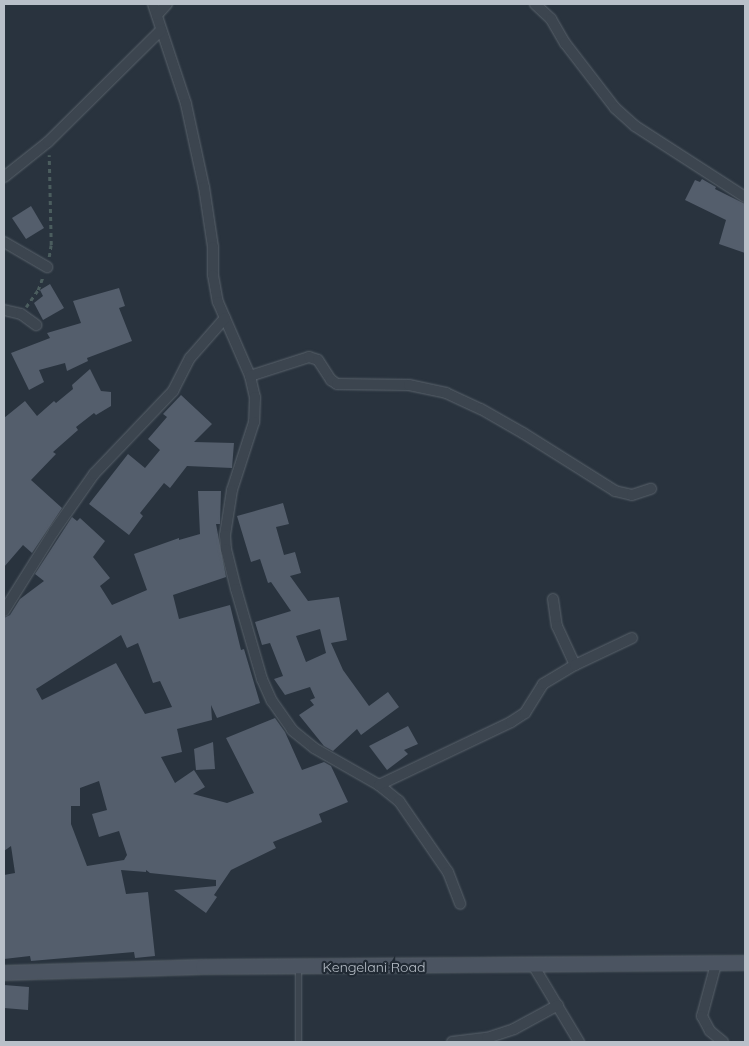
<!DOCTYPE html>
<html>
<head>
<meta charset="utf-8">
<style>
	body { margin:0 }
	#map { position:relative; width:749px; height:1046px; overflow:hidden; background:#29333e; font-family:Quicksand,sans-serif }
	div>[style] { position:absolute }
	.building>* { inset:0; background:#545e6c }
	.path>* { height:2.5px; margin-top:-1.25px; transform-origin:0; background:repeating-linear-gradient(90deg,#4b5d5e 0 4px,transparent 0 8px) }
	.roads { filter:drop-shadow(0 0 1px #5a636c) drop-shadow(0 0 1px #5a636c) }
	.service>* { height:5px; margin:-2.5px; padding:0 2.5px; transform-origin:2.5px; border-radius:2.5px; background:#3c454f }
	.minor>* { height:10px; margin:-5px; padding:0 5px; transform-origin:5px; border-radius:5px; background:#3c454f }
	.secondary>* { height:14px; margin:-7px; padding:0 7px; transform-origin:7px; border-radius:7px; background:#4b5461 }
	span { translate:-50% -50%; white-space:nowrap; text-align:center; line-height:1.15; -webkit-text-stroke:4.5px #212a34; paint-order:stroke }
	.street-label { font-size:14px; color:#b9c0c9 }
	.frame { position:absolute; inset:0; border:5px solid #b9c0c9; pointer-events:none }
</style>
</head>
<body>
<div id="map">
	<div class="building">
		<div style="clip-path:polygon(702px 179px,716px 187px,715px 189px,745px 204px,745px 253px,719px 244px,726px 220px,685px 200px,695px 180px,700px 182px)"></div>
		<div style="clip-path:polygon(31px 206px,44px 228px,26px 239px,12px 218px)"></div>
		<div style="clip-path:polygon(50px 284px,64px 308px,43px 320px,34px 303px,43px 296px,40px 290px)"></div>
		<div style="clip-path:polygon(119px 288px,125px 306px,119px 308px,132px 341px,87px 358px,88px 361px,67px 371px,65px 363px,39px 370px,44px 382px,29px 390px,11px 353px,50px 338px,47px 333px,81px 323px,73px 301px)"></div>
		<div style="clip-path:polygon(90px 369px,101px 391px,111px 392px,111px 406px,96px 415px,94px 413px,76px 427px,78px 430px,53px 452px,56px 454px,31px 480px,62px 508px,32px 553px,23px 545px,4px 567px,4px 418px,25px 401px,37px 416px,54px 401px,56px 403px,73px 389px,72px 385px)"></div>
		<div style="clip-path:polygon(181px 395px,212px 424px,194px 442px,234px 443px,232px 468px,187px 466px,170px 488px,164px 483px,140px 513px,143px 516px,129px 535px,89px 504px,128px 454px,145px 468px,160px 450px,148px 439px,167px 417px,163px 414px)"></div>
		<div style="clip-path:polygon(evenodd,198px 491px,221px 491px,220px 524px,216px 524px,226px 577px,173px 595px,179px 619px,230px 605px,241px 650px,244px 649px,260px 703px,217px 718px,211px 705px,212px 720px,177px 729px,182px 752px,161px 757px,175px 783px,194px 770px,205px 787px,193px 794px,227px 803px,254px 793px,226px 738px,275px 718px,285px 732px,302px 770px,324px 762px,331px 766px,348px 802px,319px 814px,322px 822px,273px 842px,276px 848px,231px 870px,214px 895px,217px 897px,206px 913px,174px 890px,216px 886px,216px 880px,150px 873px,146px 870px,146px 872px,121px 870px,126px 894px,148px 892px,155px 956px,135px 958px,134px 952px,31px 961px,30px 956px,4px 959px,4px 875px,15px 873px,11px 846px,4px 851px,4px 618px,10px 615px,20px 599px,44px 581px,35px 574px,72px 517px,77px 521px,80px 518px,105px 541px,93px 557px,110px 578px,100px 586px,112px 605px,147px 590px,134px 554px,179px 538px,179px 540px,200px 534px,198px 491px,121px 635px,127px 648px,138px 643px,153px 683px,160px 681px,172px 707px,145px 714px,116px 663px,42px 700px,36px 689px,121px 635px,198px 491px,99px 781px,107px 810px,92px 814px,99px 837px,119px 831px,127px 855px,124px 860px,87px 866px,71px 824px,71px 806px,80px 806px,80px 788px,99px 781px)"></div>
		<div style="clip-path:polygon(evenodd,283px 503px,289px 524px,276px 527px,284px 555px,295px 552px,301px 573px,290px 576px,308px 601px,339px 597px,347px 640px,331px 643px,343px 670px,369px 706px,388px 692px,399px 707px,361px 735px,357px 729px,333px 751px,324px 746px,299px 715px,314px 705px,310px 700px,315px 698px,310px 687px,285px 695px,274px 679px,283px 676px,270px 643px,262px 645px,255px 622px,291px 611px,271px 582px,268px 583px,260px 559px,251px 562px,237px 516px,283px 503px,320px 629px,326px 653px,306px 662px,296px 636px,320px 629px)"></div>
		<div style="clip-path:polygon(408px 726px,418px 744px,404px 750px,408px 754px,387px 770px,369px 746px)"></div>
		<div style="clip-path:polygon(213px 742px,215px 769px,196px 770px,194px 749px)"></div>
		<div style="clip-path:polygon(4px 985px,29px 987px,28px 1010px,4px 1008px)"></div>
	</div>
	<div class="path">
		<div style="left:49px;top:257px;width:12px;rotate:-81deg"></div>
		<div style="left:51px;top:245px;width:90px;rotate:-91.3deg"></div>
		<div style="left:26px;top:307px;width:21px;rotate:-55deg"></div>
		<div style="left:38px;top:290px;width:15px;rotate:-70deg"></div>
	</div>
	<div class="roads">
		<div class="service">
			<div style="left:298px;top:1042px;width:74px;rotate:-90deg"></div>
		</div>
		<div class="minor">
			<div style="left:153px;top:4px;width:105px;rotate:71.7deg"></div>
			<div style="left:186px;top:104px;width:85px;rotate:77.8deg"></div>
			<div style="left:204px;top:187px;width:61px;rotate:81.5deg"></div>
			<div style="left:213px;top:247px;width:28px;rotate:90deg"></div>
			<div style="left:213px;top:275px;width:27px;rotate:80deg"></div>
			<div style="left:218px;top:302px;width:81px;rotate:66.6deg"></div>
			<div style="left:250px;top:376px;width:22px;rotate:77deg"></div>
			<div style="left:255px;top:397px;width:25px;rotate:92deg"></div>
			<div style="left:254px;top:422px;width:71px;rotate:107.9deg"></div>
			<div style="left:232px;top:490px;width:46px;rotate:98.8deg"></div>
			<div style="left:225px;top:535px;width:14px;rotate:86deg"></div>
			<div style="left:226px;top:549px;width:41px;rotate:76deg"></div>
			<div style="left:236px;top:589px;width:94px;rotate:73.9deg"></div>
			<div style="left:262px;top:679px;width:24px;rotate:66deg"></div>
			<div style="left:272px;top:701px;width:35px;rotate:55deg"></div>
			<div style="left:292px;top:730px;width:28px;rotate:39deg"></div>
			<div style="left:314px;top:748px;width:75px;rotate:29.6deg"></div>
			<div style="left:379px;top:785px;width:26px;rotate:39deg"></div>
			<div style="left:399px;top:801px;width:86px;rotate:55.4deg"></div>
			<div style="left:448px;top:872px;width:34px;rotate:69deg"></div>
			<div style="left:535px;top:4px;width:22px;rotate:43deg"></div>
			<div style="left:551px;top:19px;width:28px;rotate:60deg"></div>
			<div style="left:565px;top:43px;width:82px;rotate:52.4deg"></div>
			<div style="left:615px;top:108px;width:27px;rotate:42deg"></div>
			<div style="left:635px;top:126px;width:131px;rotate:32.8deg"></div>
			<div style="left:157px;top:15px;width:15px;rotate:-48deg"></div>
			<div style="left:4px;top:177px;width:56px;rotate:-38.5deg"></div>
			<div style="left:48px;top:142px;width:159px;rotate:-44.7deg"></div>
			<div style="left:4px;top:242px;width:50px;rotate:30.2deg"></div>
			<div style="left:4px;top:310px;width:17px;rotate:13deg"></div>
			<div style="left:21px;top:314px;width:19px;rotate:36deg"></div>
			<div style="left:250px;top:376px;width:62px;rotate:-17.9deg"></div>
			<div style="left:309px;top:357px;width:9px;rotate:18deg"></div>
			<div style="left:318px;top:360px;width:24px;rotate:57deg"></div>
			<div style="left:331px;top:380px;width:7px;rotate:34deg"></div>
			<div style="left:337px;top:384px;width:72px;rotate:0.8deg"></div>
			<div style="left:409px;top:385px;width:38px;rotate:12deg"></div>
			<div style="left:446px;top:393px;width:38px;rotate:25deg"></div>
			<div style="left:481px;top:409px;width:48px;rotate:29.7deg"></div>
			<div style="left:523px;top:433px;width:109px;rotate:32.2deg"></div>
			<div style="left:615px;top:491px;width:17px;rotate:13deg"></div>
			<div style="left:632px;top:495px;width:20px;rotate:-18deg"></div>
			<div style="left:553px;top:599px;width:27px;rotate:82deg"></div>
			<div style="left:557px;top:626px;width:43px;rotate:65.2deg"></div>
			<div style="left:4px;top:611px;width:94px;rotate:-58deg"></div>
			<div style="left:54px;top:531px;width:70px;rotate:-54.9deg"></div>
			<div style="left:94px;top:474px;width:115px;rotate:-46.4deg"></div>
			<div style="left:173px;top:391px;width:37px;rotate:-63deg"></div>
			<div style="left:190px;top:358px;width:53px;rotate:-48.8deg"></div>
			<div style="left:379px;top:785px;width:146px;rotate:-25.5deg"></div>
			<div style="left:511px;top:722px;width:17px;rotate:-33deg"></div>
			<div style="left:525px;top:713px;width:34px;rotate:-58deg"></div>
			<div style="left:543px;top:684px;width:37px;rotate:-31deg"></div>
			<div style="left:575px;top:665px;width:63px;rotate:-25.3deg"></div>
			<div style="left:716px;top:964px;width:54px;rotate:105.1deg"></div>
			<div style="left:702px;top:1016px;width:17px;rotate:62deg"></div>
			<div style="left:710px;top:1031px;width:17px;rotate:40deg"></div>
			<div style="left:533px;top:965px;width:90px;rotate:59.1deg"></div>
			<div style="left:452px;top:1042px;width:35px;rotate:-7deg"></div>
			<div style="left:487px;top:1038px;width:28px;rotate:-18deg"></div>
			<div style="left:514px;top:1029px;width:50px;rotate:-28.6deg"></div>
		</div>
		<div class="secondary">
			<div style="left:4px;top:973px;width:199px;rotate:-1.7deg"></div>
			<div style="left:203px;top:967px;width:542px;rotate:-0.42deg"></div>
		</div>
	</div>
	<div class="street-label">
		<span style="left:374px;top:967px">Kengelani Road</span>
	</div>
	<div class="frame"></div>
</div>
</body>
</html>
